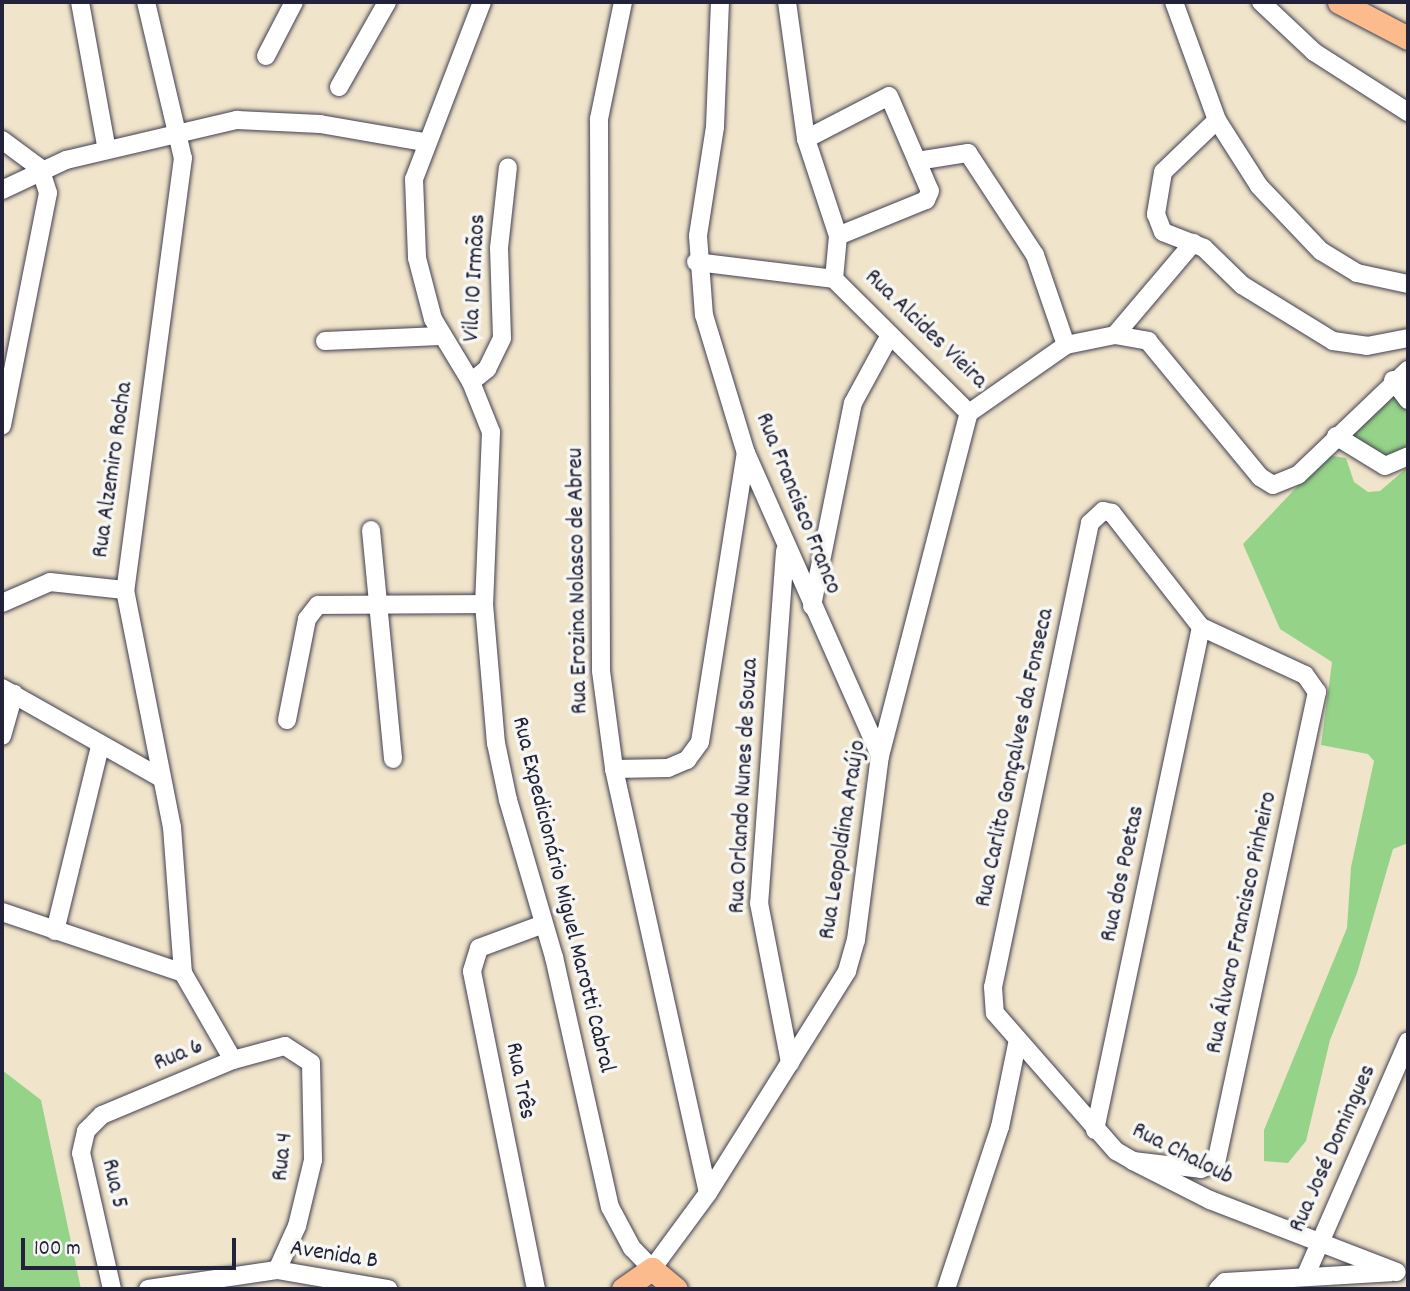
<!DOCTYPE html>
<html>
<head>
<meta charset="utf-8">
<style>
	body { margin:0 }
	#map { position:relative; width:1410px; height:1291px; overflow:hidden; background:#f0e4ca; font-family:Dekko,sans-serif }
	div>[style] { position:absolute }
	.green>* { inset:0; background:#95d388 }
	.roads { filter:drop-shadow(0 0 2px #413f50) drop-shadow(0 0 2px #413f50) }
	.minor>* { height:18px; margin:-9px; padding:0 9px; transform-origin:9px; border-radius:9px; background:#fff }
	.major>* { height:23px; margin:-11.5px; padding:0 11.5px; transform-origin:11.5px; border-radius:11.5px; background:#fbbb8d }
	span { translate:-50% -50%; white-space:nowrap; text-align:center; line-height:1.15; -webkit-text-stroke:7px #f6f6f2; paint-order:stroke }
	.street-label { font-size:24px; color:#22223b }
	.frame { position:absolute; inset:0; border:4px solid #22223b; pointer-events:none }
	.scale { position:absolute; left:21px; top:1238px; width:215px; height:32px; box-sizing:border-box; border:4px solid #22223b; border-top:0; padding-left:9px; font-size:21px; line-height:24px; white-space:nowrap; color:#22223b; -webkit-text-stroke:5px #f6f6f2; paint-order:stroke }
</style>
</head>
<body>
<div id="map">
	<div class="green">
		<div style="clip-path:polygon(1390px 393px,1408px 411px,1408px 449px,1390px 459px,1345px 437px)"></div>
		<div style="clip-path:polygon(1327px 455px,1346px 458px,1354px 482px,1368px 492px,1380px 491px,1408px 467px,1408px 843px,1393px 849px,1357px 973px,1330px 1040px,1306px 1141px,1288px 1163px,1264px 1161px,1264px 1130px,1347px 928px,1351px 867px,1374px 761px,1368px 754px,1321px 745px,1332px 662px,1280px 629px,1243px 544px)"></div>
		<div style="clip-path:polygon(2px 1070px,41px 1100px,81px 1289px,2px 1289px)"></div>
	</div>
	<div class="roads">
		<div class="minor">
			<div style="left:80px;top:2px;width:150px;rotate:79.7deg"></div>
			<div style="left:146px;top:2px;width:160px;rotate:76.7deg"></div>
			<div style="left:183px;top:158px;width:436px;rotate:97.6deg"></div>
			<div style="left:125px;top:590px;width:242px;rotate:78.8deg"></div>
			<div style="left:172px;top:827px;width:146px;rotate:85.7deg"></div>
			<div style="left:183px;top:973px;width:100px;rotate:60.1deg"></div>
			<div style="left:482px;top:2px;width:190px;rotate:111deg"></div>
			<div style="left:414px;top:179px;width:79px;rotate:87.8deg"></div>
			<div style="left:417px;top:258px;width:63px;rotate:75.3deg"></div>
			<div style="left:433px;top:319px;width:74px;rotate:58.9deg"></div>
			<div style="left:471px;top:382px;width:54px;rotate:68.2deg"></div>
			<div style="left:491px;top:432px;width:172px;rotate:92.3deg"></div>
			<div style="left:484px;top:604px;width:140px;rotate:85.1deg"></div>
			<div style="left:496px;top:743px;width:58px;rotate:78.1deg"></div>
			<div style="left:508px;top:800px;width:164px;rotate:73.7deg"></div>
			<div style="left:554px;top:957px;width:256px;rotate:77.4deg"></div>
			<div style="left:610px;top:1207px;width:47px;rotate:61.8deg"></div>
			<div style="left:632px;top:1248px;width:29px;rotate:46deg"></div>
			<div style="left:652px;top:1269px;width:94px;rotate:-53.6deg"></div>
			<div style="left:708px;top:1193px;width:262px;rotate:-57.9deg"></div>
			<div style="left:847px;top:971px;width:32px;rotate:-74deg"></div>
			<div style="left:856px;top:940px;width:186px;rotate:-82.6deg"></div>
			<div style="left:880px;top:756px;width:354px;rotate:-75.5deg"></div>
			<div style="left:623px;top:2px;width:119px;rotate:101.6deg"></div>
			<div style="left:599px;top:119px;width:552px;rotate:89.79deg"></div>
			<div style="left:601px;top:671px;width:99px;rotate:82.4deg"></div>
			<div style="left:614px;top:769px;width:434px;rotate:77.5deg"></div>
			<div style="left:720px;top:2px;width:125px;rotate:92.3deg"></div>
			<div style="left:715px;top:127px;width:110px;rotate:98.9deg"></div>
			<div style="left:698px;top:236px;width:79px;rotate:85.7deg"></div>
			<div style="left:704px;top:315px;width:144px;rotate:73.1deg"></div>
			<div style="left:746px;top:453px;width:331px;rotate:66.1deg"></div>
			<div style="left:787px;top:2px;width:138px;rotate:82.1deg"></div>
			<div style="left:806px;top:139px;width:102px;rotate:71.7deg"></div>
			<div style="left:838px;top:236px;width:43px;rotate:95.3deg"></div>
			<div style="left:1174px;top:2px;width:126px;rotate:70deg"></div>
			<div style="left:1217px;top:120px;width:78px;rotate:57.5deg"></div>
			<div style="left:1259px;top:186px;width:90px;rotate:46.4deg"></div>
			<div style="left:1321px;top:251px;width:42px;rotate:31.4deg"></div>
			<div style="left:1357px;top:273px;width:52px;rotate:12.2deg"></div>
			<div style="left:1261px;top:2px;width:73px;rotate:43.3deg"></div>
			<div style="left:1314px;top:52px;width:112px;rotate:32.6deg"></div>
			<div style="left:266px;top:56px;width:61px;rotate:-62.6deg"></div>
			<div style="left:339px;top:87px;width:98px;rotate:-60.5deg"></div>
			<div style="left:1217px;top:120px;width:75px;rotate:136.1deg"></div>
			<div style="left:1163px;top:172px;width:43px;rotate:99.5deg"></div>
			<div style="left:1156px;top:214px;width:19px;rotate:69deg"></div>
			<div style="left:1163px;top:232px;width:44px;rotate:21.3deg"></div>
			<div style="left:1204px;top:248px;width:53px;rotate:44.2deg"></div>
			<div style="left:1242px;top:285px;width:107px;rotate:31.6deg"></div>
			<div style="left:1333px;top:341px;width:34px;rotate:8deg"></div>
			<div style="left:1367px;top:346px;width:42px;rotate:-11deg"></div>
			<div style="left:806px;top:139px;width:93px;rotate:-27.4deg"></div>
			<div style="left:889px;top:96px;width:103px;rotate:66.7deg"></div>
			<div style="left:930px;top:191px;width:10px;rotate:114deg"></div>
			<div style="left:926px;top:200px;width:95px;rotate:157.8deg"></div>
			<div style="left:2px;top:140px;width:47px;rotate:36.4deg"></div>
			<div style="left:40px;top:168px;width:26px;rotate:72deg"></div>
			<div style="left:48px;top:193px;width:237px;rotate:101.2deg"></div>
			<div style="left:917px;top:161px;width:52px;rotate:-8.9deg"></div>
			<div style="left:968px;top:153px;width:122px;rotate:56.7deg"></div>
			<div style="left:1035px;top:255px;width:95px;rotate:71deg"></div>
			<div style="left:2px;top:190px;width:71px;rotate:-25.1deg"></div>
			<div style="left:66px;top:160px;width:176px;rotate:-13.2deg"></div>
			<div style="left:237px;top:120px;width:83px;rotate:2.8deg"></div>
			<div style="left:320px;top:124px;width:106px;rotate:9.8deg"></div>
			<div style="left:696px;top:262px;width:139px;rotate:7deg"></div>
			<div style="left:834px;top:279px;width:190px;rotate:44.8deg"></div>
			<div style="left:969px;top:413px;width:118px;rotate:-35deg"></div>
			<div style="left:1066px;top:345px;width:50px;rotate:-11.5deg"></div>
			<div style="left:1115px;top:335px;width:34px;rotate:10deg"></div>
			<div style="left:1148px;top:341px;width:176px;rotate:50.5deg"></div>
			<div style="left:1260px;top:477px;width:15px;rotate:32deg"></div>
			<div style="left:1273px;top:485px;width:27px;rotate:-22deg"></div>
			<div style="left:1298px;top:475px;width:152px;rotate:-43.7deg"></div>
			<div style="left:1115px;top:335px;width:121px;rotate:-49.7deg"></div>
			<div style="left:325px;top:341px;width:115px;rotate:-2.5deg"></div>
			<div style="left:1393px;top:380px;width:25px;rotate:53deg"></div>
			<div style="left:471px;top:382px;width:21px;rotate:-39deg"></div>
			<div style="left:487px;top:369px;width:34px;rotate:-64deg"></div>
			<div style="left:502px;top:338px;width:90px;rotate:-91.9deg"></div>
			<div style="left:499px;top:248px;width:81px;rotate:-83.7deg"></div>
			<div style="left:1336px;top:436px;width:57px;rotate:31.5deg"></div>
			<div style="left:1385px;top:466px;width:25px;rotate:-23deg"></div>
			<div style="left:371px;top:530px;width:230px;rotate:84.5deg"></div>
			<div style="left:785px;top:551px;width:353px;rotate:94.2deg"></div>
			<div style="left:759px;top:903px;width:163px;rotate:79deg"></div>
			<div style="left:2px;top:603px;width:52px;rotate:-23.6deg"></div>
			<div style="left:50px;top:582px;width:75px;rotate:6.1deg"></div>
			<div style="left:812px;top:606px;width:207px;rotate:-78.6deg"></div>
			<div style="left:853px;top:403px;width:77px;rotate:-61.4deg"></div>
			<div style="left:2px;top:688px;width:183px;rotate:29.5deg"></div>
			<div style="left:287px;top:720px;width:103px;rotate:-78.8deg"></div>
			<div style="left:307px;top:619px;width:18px;rotate:-52deg"></div>
			<div style="left:318px;top:605px;width:166px;rotate:-0.3deg"></div>
			<div style="left:2px;top:736px;width:44px;rotate:-74.1deg"></div>
			<div style="left:614px;top:769px;width:54px;rotate:-1.1deg"></div>
			<div style="left:668px;top:768px;width:21px;rotate:-23deg"></div>
			<div style="left:687px;top:760px;width:22px;rotate:-54deg"></div>
			<div style="left:700px;top:742px;width:293px;rotate:-81deg"></div>
			<div style="left:2px;top:912px;width:191px;rotate:18.6deg"></div>
			<div style="left:55px;top:931px;width:190px;rotate:-76.3deg"></div>
			<div style="left:1095px;top:1130px;width:514px;rotate:-78.1deg"></div>
			<div style="left:1133px;top:1161px;width:68px;rotate:6.7deg"></div>
			<div style="left:1201px;top:1169px;width:16px;rotate:-22deg"></div>
			<div style="left:1216px;top:1163px;width:482px;rotate:-77.9deg"></div>
			<div style="left:1317px;top:692px;width:21px;rotate:-125deg"></div>
			<div style="left:1305px;top:675px;width:115px;rotate:-155.2deg"></div>
			<div style="left:1201px;top:627px;width:145px;rotate:-128deg"></div>
			<div style="left:1112px;top:513px;width:9px;rotate:-167deg"></div>
			<div style="left:1103px;top:511px;width:18px;rotate:137deg"></div>
			<div style="left:1090px;top:523px;width:474px;rotate:101.8deg"></div>
			<div style="left:993px;top:987px;width:26px;rotate:86deg"></div>
			<div style="left:995px;top:1013px;width:184px;rotate:48.8deg"></div>
			<div style="left:1116px;top:1151px;width:20px;rotate:30deg"></div>
			<div style="left:1133px;top:1161px;width:86px;rotate:26.9deg"></div>
			<div style="left:1210px;top:1200px;width:200px;rotate:21.1deg"></div>
			<div style="left:1305px;top:1277px;width:257px;rotate:-66.4deg"></div>
			<div style="left:112px;top:1289px;width:139px;rotate:-102.8deg"></div>
			<div style="left:81px;top:1153px;width:23px;rotate:-77deg"></div>
			<div style="left:86px;top:1131px;width:23px;rotate:-45deg"></div>
			<div style="left:102px;top:1115px;width:142px;rotate:-22.8deg"></div>
			<div style="left:233px;top:1060px;width:54px;rotate:-15.1deg"></div>
			<div style="left:285px;top:1046px;width:31px;rotate:33deg"></div>
			<div style="left:311px;top:1063px;width:97px;rotate:88.8deg"></div>
			<div style="left:313px;top:1160px;width:68px;rotate:103.6deg"></div>
			<div style="left:297px;top:1226px;width:48px;rotate:114.4deg"></div>
			<div style="left:148px;top:1289px;width:130px;rotate:-8.4deg"></div>
			<div style="left:277px;top:1270px;width:113px;rotate:9.7deg"></div>
			<div style="left:536px;top:1289px;width:324px;rotate:-101.4deg"></div>
			<div style="left:472px;top:971px;width:24px;rotate:-73deg"></div>
			<div style="left:479px;top:948px;width:66px;rotate:-20.4deg"></div>
			<div style="left:946px;top:1289px;width:171px;rotate:-71.6deg"></div>
			<div style="left:1000px;top:1127px;width:85px;rotate:-78.4deg"></div>
			<div style="left:1218px;top:1289px;width:10px;rotate:-45deg"></div>
			<div style="left:1225px;top:1282px;width:166px;rotate:-3.4deg"></div>
		</div>
		<div class="major">
			<div style="left:1339px;top:2px;width:78px;rotate:27.6deg"></div>
			<div style="left:623px;top:1289px;width:35px;rotate:-35deg"></div>
			<div style="left:652px;top:1269px;width:31px;rotate:40deg"></div>
		</div>
	</div>
	<div class="street-label">
		<span style="left:476px;top:278px;rotate:-87deg">Vila 10 Irmãos</span>
		<span style="left:925px;top:330px;rotate:44deg">Rua Alcides Vieira</span>
		<span style="left:114px;top:470px;rotate:-82deg">Rua Alzemiro Rocha</span>
		<span style="left:797px;top:504px;rotate:68deg">Rua Francisco Franco</span>
		<span style="left:579px;top:581px;rotate:-91deg">Rua Erozina Nolasco de Abreu</span>
		<span style="left:1016px;top:758px;rotate:-78deg">Rua Carlito Gonçalves da Fonseca</span>
		<span style="left:745px;top:786px;rotate:-87deg">Rua Orlando Nunes de Souza</span>
		<span style="left:844px;top:840px;rotate:-81deg">Rua Leopoldina Araújo</span>
		<span style="left:1124px;top:874px;rotate:-78deg">Rua dos Poetas</span>
		<span style="left:562px;top:895px;rotate:76deg">Rua Expedicionário Miguel Marotti Cabral</span>
		<span style="left:1243px;top:923px;rotate:-78deg">Rua Álvaro Francisco Pinheiro</span>
		<span style="left:179px;top:1056px;rotate:-23deg">Rua 6</span>
		<span style="left:519px;top:1081px;rotate:79deg">Rua Três</span>
		<span style="left:1334px;top:1149px;rotate:-66deg">Rua José Domingues</span>
		<span style="left:1182px;top:1155px;rotate:27deg">Rua Chaloub</span>
		<span style="left:284px;top:1157px;rotate:-84deg">Rua 4</span>
		<span style="left:113px;top:1184px;rotate:77deg">Rua 5</span>
		<span style="left:334px;top:1256px;rotate:9deg">Avenida B</span>
	</div>
	<div class="frame"></div>
	<div class="scale">100 m</div>
</div>
</body>
</html>
